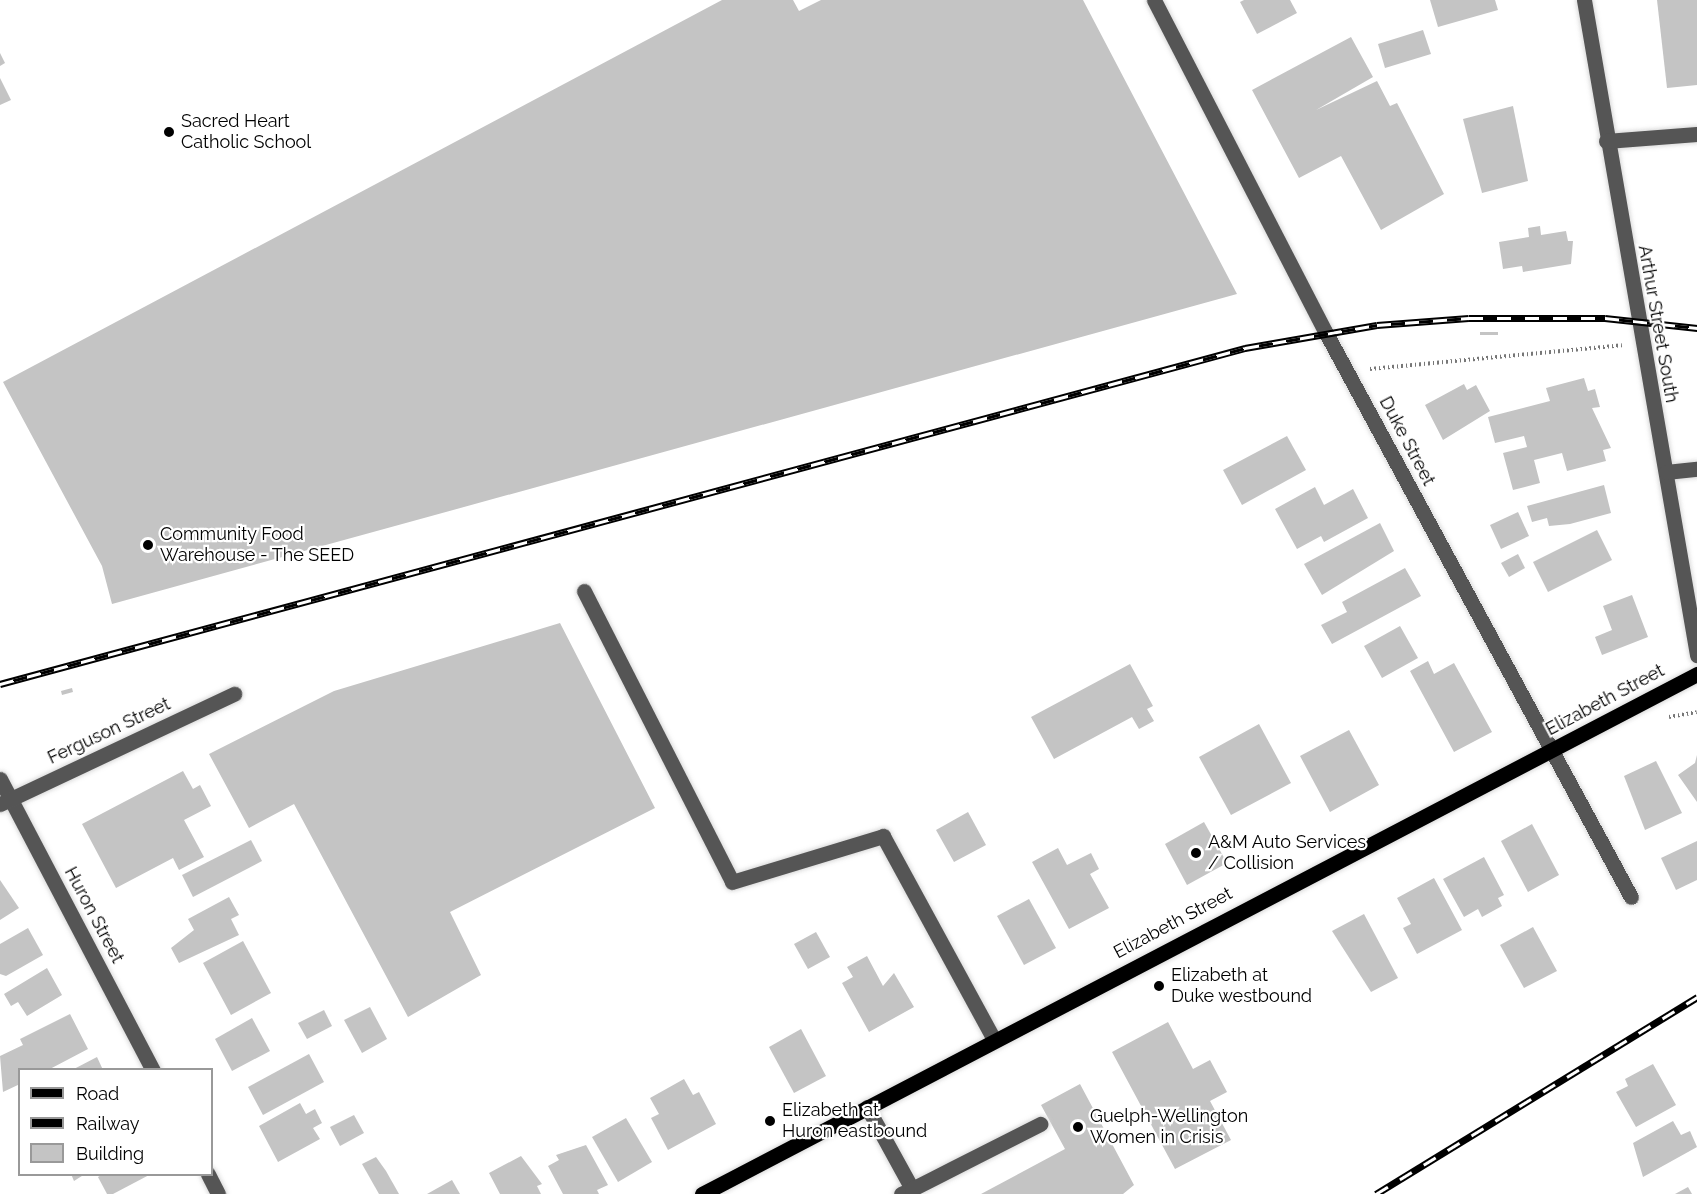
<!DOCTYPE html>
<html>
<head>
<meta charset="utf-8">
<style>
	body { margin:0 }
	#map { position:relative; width:1697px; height:1194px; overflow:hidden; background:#fff; font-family:Raleway,sans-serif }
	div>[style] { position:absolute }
	.building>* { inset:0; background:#c4c4c4 }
	.path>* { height:4px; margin-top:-2px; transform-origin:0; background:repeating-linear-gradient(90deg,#777 0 1.5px,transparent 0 4.5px) }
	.roads { filter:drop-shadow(0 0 2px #dbdbdb) drop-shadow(0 0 2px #dbdbdb) }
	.minor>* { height:15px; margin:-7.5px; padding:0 7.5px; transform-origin:7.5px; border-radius:7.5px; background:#555 }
	.major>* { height:15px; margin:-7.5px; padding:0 7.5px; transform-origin:7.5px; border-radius:7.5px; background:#000 }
	.rail>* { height:7px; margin-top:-3.5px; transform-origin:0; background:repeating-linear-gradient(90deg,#fff 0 14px,#000 0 28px); box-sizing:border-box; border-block:2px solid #000 }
	.dots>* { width:16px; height:16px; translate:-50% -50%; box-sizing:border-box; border:3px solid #fff; border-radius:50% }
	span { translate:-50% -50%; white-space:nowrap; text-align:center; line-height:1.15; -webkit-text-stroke:4.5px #fff; paint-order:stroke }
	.poi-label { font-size:18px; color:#000 }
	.left { translate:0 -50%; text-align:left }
	.street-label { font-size:18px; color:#000 }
	.legend { position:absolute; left:18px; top:1068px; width:195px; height:108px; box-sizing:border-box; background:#fff; border:2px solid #999; margin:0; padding:8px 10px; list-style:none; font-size:18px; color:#000 }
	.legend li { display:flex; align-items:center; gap:12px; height:30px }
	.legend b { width:30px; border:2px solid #999 }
</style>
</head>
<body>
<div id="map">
	<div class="building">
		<div style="clip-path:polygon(722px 0,793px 0,799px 11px,821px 0,1083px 0,1237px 294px,112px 604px,102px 566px,3px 382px)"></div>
		<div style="clip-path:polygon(1244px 0,1290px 0,1297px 13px,1257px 34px,1240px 2px)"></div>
		<div style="clip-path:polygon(1430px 0,1495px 0,1498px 10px,1438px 27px)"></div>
		<div style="clip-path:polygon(1657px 0,1697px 0,1697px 85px,1667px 88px)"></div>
		<div style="clip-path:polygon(1423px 30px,1431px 54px,1385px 68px,1378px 44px)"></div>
		<div style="clip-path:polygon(1351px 37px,1373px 77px,1316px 110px,1377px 81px,1390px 106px,1397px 103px,1444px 194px,1381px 230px,1341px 156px,1299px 178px,1252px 90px)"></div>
		<div style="clip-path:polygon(0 53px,5px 63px,0 66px)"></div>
		<div style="clip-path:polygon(0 78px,11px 100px,0 105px)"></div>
		<div style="clip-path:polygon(1513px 106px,1528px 181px,1482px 193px,1463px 119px)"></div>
		<div style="clip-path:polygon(1540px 226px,1541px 235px,1566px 231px,1568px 241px,1573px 241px,1571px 264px,1523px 272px,1522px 266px,1503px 269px,1499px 242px,1529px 237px,1528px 228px)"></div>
		<div style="clip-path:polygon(1480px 332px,1498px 332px,1498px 335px,1480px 335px)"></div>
		<div style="clip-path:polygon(1584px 378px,1588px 391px,1595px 389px,1600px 407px,1592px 408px,1611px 448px,1603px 450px,1606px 461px,1567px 471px,1562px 453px,1534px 460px,1540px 483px,1513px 490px,1503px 453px,1527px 447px,1524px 436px,1495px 443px,1488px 417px,1550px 401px,1546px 388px)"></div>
		<div style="clip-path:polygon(1464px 384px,1467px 390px,1476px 385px,1490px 411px,1443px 440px,1425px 405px)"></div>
		<div style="clip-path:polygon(1287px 436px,1306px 470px,1242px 505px,1223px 470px)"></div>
		<div style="clip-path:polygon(1604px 485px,1611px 513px,1570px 524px,1549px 526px,1547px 518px,1532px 522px,1527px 506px)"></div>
		<div style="clip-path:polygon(1315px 487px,1324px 505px,1353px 489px,1368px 518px,1324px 542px,1321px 536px,1297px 549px,1275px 509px)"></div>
		<div style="clip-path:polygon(1518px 512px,1529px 536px,1501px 549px,1490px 525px)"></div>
		<div style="clip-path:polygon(1380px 523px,1394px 551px,1322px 595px,1304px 564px)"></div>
		<div style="clip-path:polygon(1597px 530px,1612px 560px,1548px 592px,1533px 562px)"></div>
		<div style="clip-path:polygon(1518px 554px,1525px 568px,1509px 577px,1501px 563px)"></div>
		<div style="clip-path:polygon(1405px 568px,1421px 596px,1332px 644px,1321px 625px,1347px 612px,1342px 602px)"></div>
		<div style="clip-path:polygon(1632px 595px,1648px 637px,1602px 655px,1595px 637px,1612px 630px,1603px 606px)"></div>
		<div style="clip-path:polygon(560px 623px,655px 808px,450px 912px,481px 975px,408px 1017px,294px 804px,249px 828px,209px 754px,334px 691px)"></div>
		<div style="clip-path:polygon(1400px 626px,1418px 658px,1382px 678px,1364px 646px)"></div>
		<div style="clip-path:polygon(1428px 661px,1434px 674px,1454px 663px,1492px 732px,1454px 752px,1410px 671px)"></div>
		<div style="clip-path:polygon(1130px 664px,1153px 706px,1147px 709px,1154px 721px,1139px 729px,1132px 717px,1054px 759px,1031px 717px)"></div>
		<div style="clip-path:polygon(72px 688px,73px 692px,62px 695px,61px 691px)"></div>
		<div style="clip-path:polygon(1259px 724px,1291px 783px,1231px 815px,1199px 757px)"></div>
		<div style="clip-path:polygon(1349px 730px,1379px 785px,1330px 812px,1300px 756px)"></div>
		<div style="clip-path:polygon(1697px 755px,1697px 802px,1678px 775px,1695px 763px)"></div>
		<div style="clip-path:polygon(1656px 761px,1682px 813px,1645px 830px,1624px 776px)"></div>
		<div style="clip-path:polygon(183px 771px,193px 789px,200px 785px,211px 806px,184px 820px,204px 857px,179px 870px,173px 858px,116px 888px,82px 824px)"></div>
		<div style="clip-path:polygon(968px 812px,986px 845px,954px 862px,936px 830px)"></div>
		<div style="clip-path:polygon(1204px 822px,1227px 863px,1187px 885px,1165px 844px)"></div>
		<div style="clip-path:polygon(1532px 824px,1559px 875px,1528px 892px,1501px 841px)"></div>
		<div style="clip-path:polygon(251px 840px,262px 861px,193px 897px,182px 875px)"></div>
		<div style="clip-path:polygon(1697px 841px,1697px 880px,1676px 890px,1661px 858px)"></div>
		<div style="clip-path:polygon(1058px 848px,1067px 865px,1091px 853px,1099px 869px,1090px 874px,1109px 908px,1069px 929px,1032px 862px)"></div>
		<div style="clip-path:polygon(1484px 857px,1504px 895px,1498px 898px,1502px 906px,1482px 917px,1478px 909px,1464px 917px,1443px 879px)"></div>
		<div style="clip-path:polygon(1434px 878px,1462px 930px,1417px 954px,1403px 928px,1411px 924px,1397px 898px)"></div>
		<div style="clip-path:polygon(0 880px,19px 908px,0 920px)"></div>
		<div style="clip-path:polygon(229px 897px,239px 915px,231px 919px,239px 935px,179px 963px,171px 948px,194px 930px,188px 919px)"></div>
		<div style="clip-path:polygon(1029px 899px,1056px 948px,1024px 965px,997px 916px)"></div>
		<div style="clip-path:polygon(1364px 914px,1398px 978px,1371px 992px,1332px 931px)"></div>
		<div style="clip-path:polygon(1533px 927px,1557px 971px,1524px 988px,1500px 945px)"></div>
		<div style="clip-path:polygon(28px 928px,43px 955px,6px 976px,0 974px,0 944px)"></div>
		<div style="clip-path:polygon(816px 932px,830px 957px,808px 969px,794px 944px)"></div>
		<div style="clip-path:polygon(243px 941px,271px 993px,231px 1015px,203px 963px)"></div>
		<div style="clip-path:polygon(867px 956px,883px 986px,894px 973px,914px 1007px,869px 1032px,842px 983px,853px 977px,847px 967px)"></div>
		<div style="clip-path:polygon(47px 968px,62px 995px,27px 1016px,18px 1002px,11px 1006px,4px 994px)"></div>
		<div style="clip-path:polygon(370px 1007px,387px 1039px,362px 1053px,344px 1020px)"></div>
		<div style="clip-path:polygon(324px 1010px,332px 1026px,307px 1039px,298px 1023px)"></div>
		<div style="clip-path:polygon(70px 1014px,88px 1049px,48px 1070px,20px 1070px,20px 1084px,3px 1092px,0 1056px,23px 1045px,20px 1039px)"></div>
		<div style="clip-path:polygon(252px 1018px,270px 1051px,232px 1071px,215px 1039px)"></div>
		<div style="clip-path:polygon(1168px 1022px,1193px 1069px,1210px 1060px,1227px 1092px,1210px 1101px,1231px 1140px,1175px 1169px,1112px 1052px)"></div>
		<div style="clip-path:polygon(801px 1029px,826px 1076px,794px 1093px,769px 1047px)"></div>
		<div style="clip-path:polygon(309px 1054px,324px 1082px,263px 1115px,248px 1087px)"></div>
		<div style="clip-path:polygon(97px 1057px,103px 1070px,72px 1070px)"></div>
		<div style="clip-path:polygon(1653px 1064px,1676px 1105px,1636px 1127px,1616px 1092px,1628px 1086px,1625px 1079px)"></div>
		<div style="clip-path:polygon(684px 1079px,693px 1095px,699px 1092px,716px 1124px,668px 1150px,651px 1118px,659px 1114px,650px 1098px)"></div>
		<div style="clip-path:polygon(1080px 1084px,1134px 1185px,1123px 1194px,981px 1194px,1065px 1149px,1041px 1105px)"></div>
		<div style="clip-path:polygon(300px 1103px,306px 1114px,315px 1109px,322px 1123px,313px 1128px,320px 1139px,278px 1162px,259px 1126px)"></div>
		<div style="clip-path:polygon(354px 1115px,364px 1133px,340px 1146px,330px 1127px)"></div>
		<div style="clip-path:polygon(626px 1118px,652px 1162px,618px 1182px,592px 1137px)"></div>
		<div style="clip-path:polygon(1673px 1121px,1681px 1135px,1690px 1131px,1697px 1147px,1643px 1177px,1633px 1143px)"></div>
		<div style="clip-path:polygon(586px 1145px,608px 1185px,597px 1190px,599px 1194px,563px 1194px,548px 1166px,559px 1160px,556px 1155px)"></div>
		<div style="clip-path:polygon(521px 1156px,542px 1184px,537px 1186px,541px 1194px,500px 1194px,489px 1173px)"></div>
		<div style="clip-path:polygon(376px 1157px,386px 1171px,399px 1194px,379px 1194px,362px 1164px)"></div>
		<div style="clip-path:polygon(71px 1174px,85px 1174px,74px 1181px)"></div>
		<div style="clip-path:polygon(103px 1174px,151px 1174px,113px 1194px,107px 1194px,98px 1177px)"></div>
		<div style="clip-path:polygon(452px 1180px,460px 1194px,427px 1194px)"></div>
		<div style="clip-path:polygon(1688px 1187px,1692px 1194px,1675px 1194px)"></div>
	</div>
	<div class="path">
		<div style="left:1370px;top:369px;width:253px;rotate:-5.4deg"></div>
		<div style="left:1669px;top:717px;width:28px;rotate:-10deg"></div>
	</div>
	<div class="roads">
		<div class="minor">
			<div style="left:1154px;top:0;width:375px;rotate:62.7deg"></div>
			<div style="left:1326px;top:333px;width:641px;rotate:61.6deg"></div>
			<div style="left:1584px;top:0;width:665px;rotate:80.21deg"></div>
			<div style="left:1606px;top:141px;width:91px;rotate:-4.4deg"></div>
			<div style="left:1666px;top:472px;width:31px;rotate:-6deg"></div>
			<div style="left:584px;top:591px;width:326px;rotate:63deg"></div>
			<div style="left:732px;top:882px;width:158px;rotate:-16.9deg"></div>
			<div style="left:883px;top:836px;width:232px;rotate:61.4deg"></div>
			<div style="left:0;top:779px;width:329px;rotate:62.3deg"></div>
			<div style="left:0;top:804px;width:259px;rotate:-25.2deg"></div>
			<div style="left:867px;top:1107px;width:94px;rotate:61.2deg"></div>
			<div style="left:912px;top:1189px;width:12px;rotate:156deg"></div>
			<div style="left:208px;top:1174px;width:22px;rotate:63deg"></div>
			<div style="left:912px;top:1189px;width:144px;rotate:-26.9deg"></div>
		</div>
		<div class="major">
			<div style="left:702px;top:1194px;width:1123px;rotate:-27.59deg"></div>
		</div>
	</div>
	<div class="rail">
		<div style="left:0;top:684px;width:1290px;rotate:-15.1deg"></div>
		<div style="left:1245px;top:348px;width:134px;rotate:-9.9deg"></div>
		<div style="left:1377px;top:325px;width:92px;rotate:-4.4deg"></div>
		<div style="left:1469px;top:318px;width:136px"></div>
		<div style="left:1605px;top:318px;width:93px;rotate:6.2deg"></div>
		<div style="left:1376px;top:1194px;width:377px;rotate:-31.5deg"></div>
	</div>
	<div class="dots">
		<div style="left:169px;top:132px;background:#000"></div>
		<div style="left:148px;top:545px;background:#000"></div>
		<div style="left:1196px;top:853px;background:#000"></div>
		<div style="left:1159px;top:986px;background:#000"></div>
		<div style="left:770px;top:1121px;background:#000"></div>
		<div style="left:1078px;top:1127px;background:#000"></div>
	</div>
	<div class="poi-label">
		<span class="left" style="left:181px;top:132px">Sacred Heart<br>Catholic School</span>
		<span class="left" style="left:160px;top:545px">Community Food<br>Warehouse - The SEED</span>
		<span class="left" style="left:1208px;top:853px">A&amp;M Auto Services<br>/ Collision</span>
		<span class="left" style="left:1171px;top:986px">Elizabeth at<br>Duke westbound</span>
		<span class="left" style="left:782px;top:1121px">Elizabeth at<br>Huron eastbound</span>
		<span class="left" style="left:1090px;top:1127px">Guelph-Wellington<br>Women in Crisis</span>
	</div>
	<div class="street-label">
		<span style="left:1658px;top:324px;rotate:80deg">Arthur Street South</span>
		<span style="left:1407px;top:441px;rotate:62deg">Duke Street</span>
		<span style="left:1605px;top:700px;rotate:-28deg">Elizabeth Street</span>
		<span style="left:109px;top:731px;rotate:-25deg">Ferguson Street</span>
		<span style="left:94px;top:915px;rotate:62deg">Huron Street</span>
		<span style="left:1173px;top:923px;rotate:-28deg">Elizabeth Street</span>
	</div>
	<ul class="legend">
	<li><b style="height:8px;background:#000"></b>Road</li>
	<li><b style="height:8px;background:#000"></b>Railway</li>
	<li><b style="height:16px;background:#c4c4c4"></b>Building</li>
	</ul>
</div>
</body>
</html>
